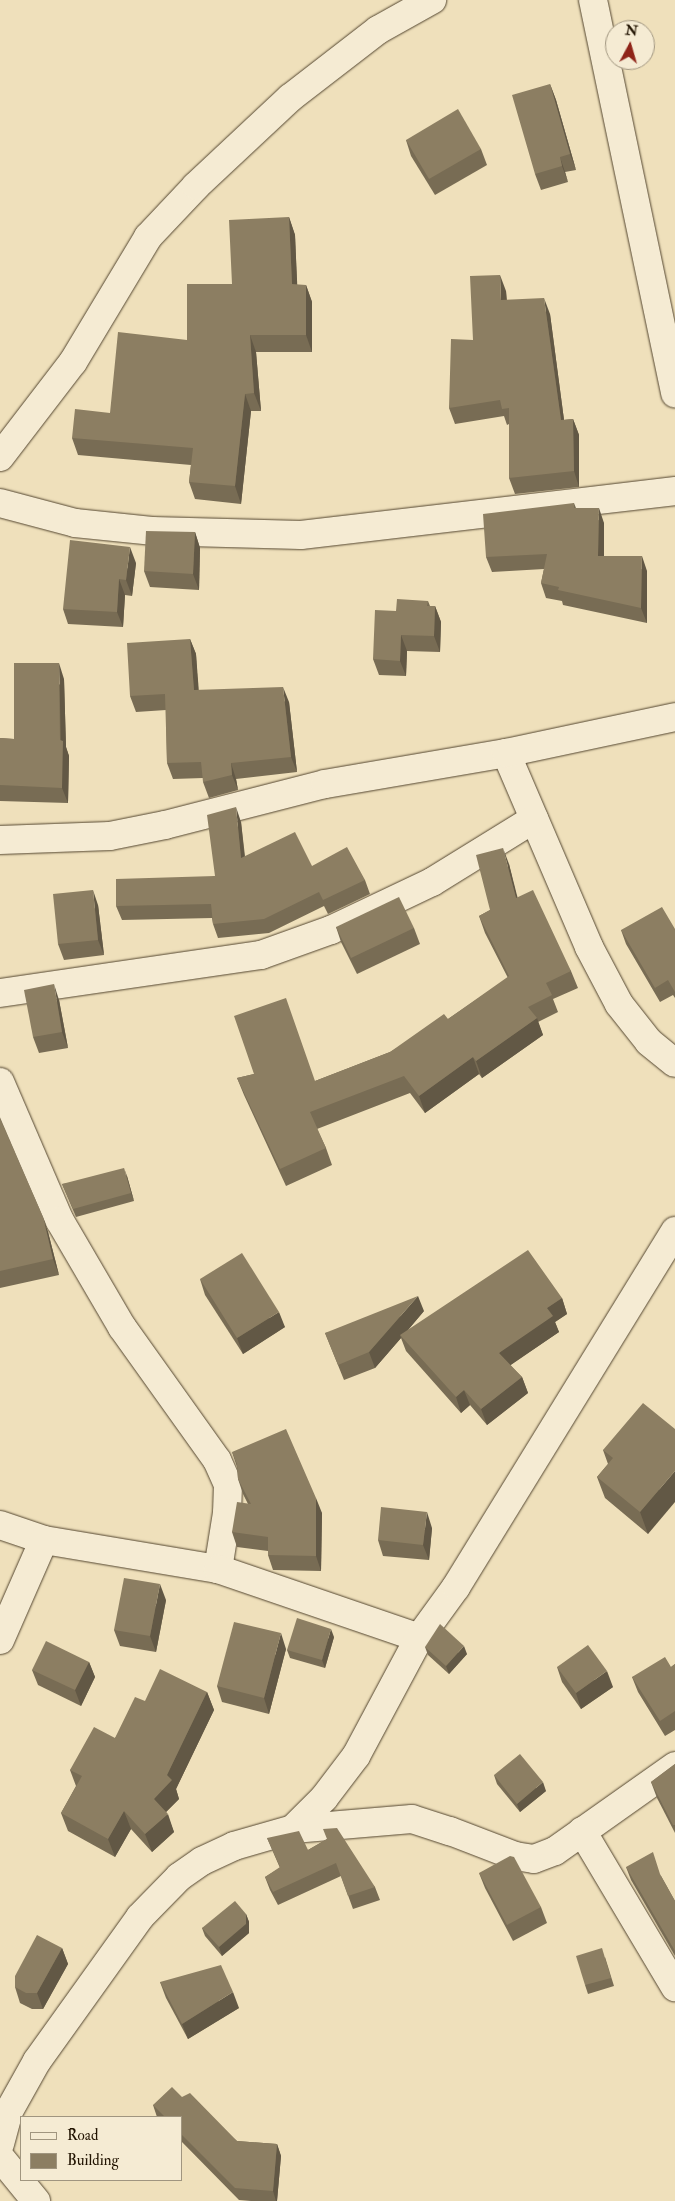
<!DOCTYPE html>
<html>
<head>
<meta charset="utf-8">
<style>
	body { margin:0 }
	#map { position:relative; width:675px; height:2201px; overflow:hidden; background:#efe0bb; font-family:"IM FELL Double Pica",serif }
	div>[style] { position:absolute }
	.roads { filter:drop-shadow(0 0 1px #544630) drop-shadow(0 0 1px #544630) }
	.minor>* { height:28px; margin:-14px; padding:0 14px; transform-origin:14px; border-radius:14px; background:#f5ebd3 }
	.wall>* { inset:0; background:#786c54 }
	.shaded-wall>* { inset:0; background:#625845 }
	.building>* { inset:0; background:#8c7e62 }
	span { translate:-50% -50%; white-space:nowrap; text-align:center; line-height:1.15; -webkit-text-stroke:4.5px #f5ebd3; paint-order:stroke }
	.legend { position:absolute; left:20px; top:2116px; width:162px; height:65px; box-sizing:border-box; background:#f5ebd3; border:1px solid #a0957f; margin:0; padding:6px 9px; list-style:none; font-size:15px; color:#211301 }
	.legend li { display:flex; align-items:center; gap:10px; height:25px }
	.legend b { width:25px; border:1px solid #a0957f }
	.north { position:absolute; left:605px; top:20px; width:50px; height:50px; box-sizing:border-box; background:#f5ebd3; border:1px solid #a0957f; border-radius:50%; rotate:6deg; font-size:14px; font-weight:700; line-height:20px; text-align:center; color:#211301 }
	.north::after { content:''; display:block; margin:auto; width:18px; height:22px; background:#8f2418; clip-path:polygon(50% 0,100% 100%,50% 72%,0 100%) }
</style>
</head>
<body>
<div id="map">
	<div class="roads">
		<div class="minor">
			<div style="left:593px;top:0;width:402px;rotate:78.2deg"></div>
			<div style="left:0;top:457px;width:120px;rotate:-52.5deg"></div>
			<div style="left:73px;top:362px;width:146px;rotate:-59deg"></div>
			<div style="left:148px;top:237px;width:70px;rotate:-46.7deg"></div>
			<div style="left:196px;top:186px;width:129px;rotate:-43.1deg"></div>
			<div style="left:290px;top:98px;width:111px;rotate:-37.7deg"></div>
			<div style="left:378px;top:30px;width:62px;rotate:-29.1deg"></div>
			<div style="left:0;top:503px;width:78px;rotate:14.9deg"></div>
			<div style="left:75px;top:523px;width:77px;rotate:5.9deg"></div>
			<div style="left:152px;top:531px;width:149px;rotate:1.5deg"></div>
			<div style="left:301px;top:535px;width:377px;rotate:-6.7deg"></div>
			<div style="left:506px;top:753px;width:211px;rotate:66.8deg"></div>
			<div style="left:589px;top:947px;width:64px;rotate:62.2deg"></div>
			<div style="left:619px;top:1004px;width:48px;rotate:51.7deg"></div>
			<div style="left:649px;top:1042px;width:33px;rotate:39deg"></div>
			<div style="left:0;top:840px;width:110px;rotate:-2.1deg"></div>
			<div style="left:110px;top:836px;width:56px;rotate:-11.3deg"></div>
			<div style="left:165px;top:825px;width:165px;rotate:-14.4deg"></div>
			<div style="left:325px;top:784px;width:184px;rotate:-9.7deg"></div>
			<div style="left:506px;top:753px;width:173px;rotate:-12deg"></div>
			<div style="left:0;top:993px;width:264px;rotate:-8.3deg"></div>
			<div style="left:261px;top:955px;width:74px;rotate:-19.7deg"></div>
			<div style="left:331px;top:930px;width:112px;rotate:-25.4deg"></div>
			<div style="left:432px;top:882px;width:120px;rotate:-31.7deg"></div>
			<div style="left:0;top:1082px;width:151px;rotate:66.7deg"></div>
			<div style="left:60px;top:1221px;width:123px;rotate:59.7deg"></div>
			<div style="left:122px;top:1327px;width:163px;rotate:54.5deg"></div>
			<div style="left:217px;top:1460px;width:27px;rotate:66deg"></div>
			<div style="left:228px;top:1485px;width:28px;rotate:92deg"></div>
			<div style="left:227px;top:1513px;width:57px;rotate:99.1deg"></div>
			<div style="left:0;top:1525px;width:46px;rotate:18.8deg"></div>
			<div style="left:44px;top:1540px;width:176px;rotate:9.5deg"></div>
			<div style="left:218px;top:1569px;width:213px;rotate:18.9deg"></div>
			<div style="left:0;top:1640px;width:109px;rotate:-66.3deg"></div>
			<div style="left:293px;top:1829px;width:119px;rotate:-4.8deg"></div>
			<div style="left:412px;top:1819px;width:40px;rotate:18deg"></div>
			<div style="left:450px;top:1831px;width:70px;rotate:21deg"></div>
			<div style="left:515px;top:1856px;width:19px;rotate:9deg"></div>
			<div style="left:534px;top:1859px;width:22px;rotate:-21deg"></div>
			<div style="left:555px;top:1851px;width:147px;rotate:-35.3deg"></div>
			<div style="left:582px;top:1831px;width:182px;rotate:59.2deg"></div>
			<div style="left:0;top:2144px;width:34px;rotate:-75deg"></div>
			<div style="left:9px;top:2111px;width:57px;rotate:-60.8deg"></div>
			<div style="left:37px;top:2061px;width:177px;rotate:-54.4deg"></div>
			<div style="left:140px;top:1917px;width:56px;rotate:-45.7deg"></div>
			<div style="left:179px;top:1877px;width:28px;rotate:-35deg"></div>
			<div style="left:202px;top:1861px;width:35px;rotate:-25deg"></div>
			<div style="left:234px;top:1846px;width:61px;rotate:-16.1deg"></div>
			<div style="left:293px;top:1829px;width:44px;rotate:-45deg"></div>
			<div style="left:324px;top:1798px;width:53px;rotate:-52.7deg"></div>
			<div style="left:356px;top:1756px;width:134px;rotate:-61.9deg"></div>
			<div style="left:419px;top:1638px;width:63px;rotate:-54deg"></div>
			<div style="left:456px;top:1587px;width:418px;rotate:-58.4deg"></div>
			<div style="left:0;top:2157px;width:57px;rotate:50.7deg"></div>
		</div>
	</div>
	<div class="wall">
		<div style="clip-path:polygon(550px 84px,556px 100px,576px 170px,565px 172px,568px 182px,541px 190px,535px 174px)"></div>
		<div style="clip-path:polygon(406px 140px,481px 149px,487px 165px,435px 195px,411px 156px)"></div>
		<div style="clip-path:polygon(289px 217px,295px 235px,297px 285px,306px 285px,312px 302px,312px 352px,256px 352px,261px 411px,251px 411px,241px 504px,195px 499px,189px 482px,191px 465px,78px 455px,72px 438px,110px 413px,187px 340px,232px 284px)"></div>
		<div style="clip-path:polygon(506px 291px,507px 300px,550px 314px,564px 420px,573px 419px,579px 435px,579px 487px,515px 494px,509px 478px,509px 424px,507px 425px,504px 416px,455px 424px,449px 408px,473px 340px)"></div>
		<div style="clip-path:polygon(574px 503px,576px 508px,604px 523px,604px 556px,647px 571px,647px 623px,563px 605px,562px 601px,546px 598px,541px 583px,544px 569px,492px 572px,486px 557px)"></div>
		<div style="clip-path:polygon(195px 532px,200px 548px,199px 590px,150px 587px,144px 571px)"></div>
		<div style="clip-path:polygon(136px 563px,132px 596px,125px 595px,123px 627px,68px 624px,63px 609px)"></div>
		<div style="clip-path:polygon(428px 601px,430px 606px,435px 606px,441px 622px,440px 652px,407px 651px,406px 676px,379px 675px,373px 659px,396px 611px)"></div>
		<div style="clip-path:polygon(190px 639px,196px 654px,198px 690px,289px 702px,297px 772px,236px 779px,238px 790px,209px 798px,203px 782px,203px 778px,173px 779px,167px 763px,166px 710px,136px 712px,130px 696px)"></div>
		<div style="clip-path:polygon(64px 679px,66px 747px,69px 756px,68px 803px,0 801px,0 738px,14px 739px)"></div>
		<div style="clip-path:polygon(241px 822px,245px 856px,312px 866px,365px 880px,370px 894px,328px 914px,324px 906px,269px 933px,218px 938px,213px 924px,212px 918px,122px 920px,116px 906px,215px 876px)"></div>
		<div style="clip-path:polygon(509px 864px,517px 898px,571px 971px,578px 988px,553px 999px,558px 1012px,538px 1022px,543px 1035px,482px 1078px,479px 1074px,425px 1113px,410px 1093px,317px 1129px,326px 1148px,332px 1165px,286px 1186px,244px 1095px,237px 1078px,254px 1074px,315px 1081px,390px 1052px,448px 1019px,508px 978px,485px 933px,479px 916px,490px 910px)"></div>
		<div style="clip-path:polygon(98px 905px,104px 955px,64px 960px,58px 944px)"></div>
		<div style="clip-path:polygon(336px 927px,414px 928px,420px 944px,357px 974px,341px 942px)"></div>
		<div style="clip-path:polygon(675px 929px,675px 998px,673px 995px,660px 1002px,626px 944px,621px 930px)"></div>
		<div style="clip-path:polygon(59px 1000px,68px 1048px,39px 1053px,33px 1037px)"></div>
		<div style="clip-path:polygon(0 1119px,48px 1232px,59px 1275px,0 1288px)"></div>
		<div style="clip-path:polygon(127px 1176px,134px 1201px,76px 1217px,62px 1184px)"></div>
		<div style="clip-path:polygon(200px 1279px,285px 1327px,243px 1354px,205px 1295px)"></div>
		<div style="clip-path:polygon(562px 1298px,567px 1314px,555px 1322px,559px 1332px,510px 1365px,522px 1377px,528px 1393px,487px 1425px,470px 1405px,461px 1413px,406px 1351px,401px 1338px,375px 1368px,344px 1380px,325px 1333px,424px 1311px,408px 1330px)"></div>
		<div style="clip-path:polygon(675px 1429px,648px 1534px,605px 1498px,597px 1477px,608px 1464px,603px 1450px)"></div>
		<div style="clip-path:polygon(232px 1452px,322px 1513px,321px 1571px,273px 1570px,268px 1555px,268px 1551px,237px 1547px,232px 1532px,248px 1504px,243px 1494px,238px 1479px,237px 1467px)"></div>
		<div style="clip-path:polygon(432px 1528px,429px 1560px,383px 1556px,378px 1540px)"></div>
		<div style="clip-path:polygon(166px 1600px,156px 1652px,120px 1646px,114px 1630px)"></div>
		<div style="clip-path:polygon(334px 1637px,325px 1668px,290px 1658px,287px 1650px)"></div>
		<div style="clip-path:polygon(425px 1647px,467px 1654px,449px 1674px,428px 1655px)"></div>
		<div style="clip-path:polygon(286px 1649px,269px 1714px,222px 1702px,217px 1686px)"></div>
		<div style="clip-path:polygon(89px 1662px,95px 1677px,81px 1706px,38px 1685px,32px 1670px)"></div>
		<div style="clip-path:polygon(675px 1664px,675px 1730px,665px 1736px,638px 1692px,632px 1677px,671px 1667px)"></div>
		<div style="clip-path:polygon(557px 1667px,613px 1687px,581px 1709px,562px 1682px)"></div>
		<div style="clip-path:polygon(207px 1692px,214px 1710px,176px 1789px,179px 1799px,166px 1812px,174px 1832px,152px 1852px,131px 1829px,115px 1857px,68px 1831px,61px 1813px,76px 1786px,70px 1770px,115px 1738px,145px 1701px)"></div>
		<div style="clip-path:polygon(675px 1764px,675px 1833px,657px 1798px,651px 1782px)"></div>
		<div style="clip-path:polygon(494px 1775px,546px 1791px,520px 1812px,497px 1784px)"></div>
		<div style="clip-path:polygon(267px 1838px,308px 1850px,327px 1839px,375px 1887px,380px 1900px,353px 1909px,341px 1876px,278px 1905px,270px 1890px,265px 1877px,280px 1868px)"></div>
		<div style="clip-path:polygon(626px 1867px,661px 1876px,675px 1901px,675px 1956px,631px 1880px)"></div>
		<div style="clip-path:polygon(479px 1873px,541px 1907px,547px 1923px,513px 1941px,485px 1888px)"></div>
		<div style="clip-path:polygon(246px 1914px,249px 1922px,249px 1933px,222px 1956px,205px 1936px,202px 1928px)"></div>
		<div style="clip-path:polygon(62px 1948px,68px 1964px,43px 2009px,32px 2009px,20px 2003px,15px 1987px)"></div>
		<div style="clip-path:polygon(605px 1957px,614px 1986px,588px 1994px,585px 1985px)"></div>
		<div style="clip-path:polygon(160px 1982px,239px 2008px,188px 2039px,166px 1998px)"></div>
		<div style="clip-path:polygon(182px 2097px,237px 2141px,277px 2144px,281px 2156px,277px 2201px,251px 2201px,239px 2200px,181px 2141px,181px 2117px,157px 2117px,153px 2105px)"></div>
	</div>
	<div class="shaded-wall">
		<div style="clip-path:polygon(550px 84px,556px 100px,576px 170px,570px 154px)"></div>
		<div style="clip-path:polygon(560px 157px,565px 172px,568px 182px,562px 166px)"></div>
		<div style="clip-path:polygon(289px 217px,295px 235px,298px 302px,292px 284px)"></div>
		<div style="clip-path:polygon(500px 275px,506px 291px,507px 316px,501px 300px)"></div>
		<div style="clip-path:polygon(306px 285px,312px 302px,312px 352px,306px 335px)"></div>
		<div style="clip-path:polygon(544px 298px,550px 314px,566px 435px,561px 420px)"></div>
		<div style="clip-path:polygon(250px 335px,256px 352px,261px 411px,254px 393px)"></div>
		<div style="clip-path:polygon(245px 394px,251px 411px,241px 504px,235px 486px)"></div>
		<div style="clip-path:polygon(573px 419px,579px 435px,579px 487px,574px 471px)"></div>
		<div style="clip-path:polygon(599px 508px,604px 523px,604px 571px,598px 556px)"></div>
		<div style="clip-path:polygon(195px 532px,200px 548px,199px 590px,193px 574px)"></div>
		<div style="clip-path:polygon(130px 547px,136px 563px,132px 596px,126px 580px)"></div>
		<div style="clip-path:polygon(642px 556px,647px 571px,647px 623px,641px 608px)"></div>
		<div style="clip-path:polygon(119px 579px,125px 595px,123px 627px,117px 612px)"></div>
		<div style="clip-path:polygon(435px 606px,441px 622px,440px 652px,434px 636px)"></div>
		<div style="clip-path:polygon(401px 635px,407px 651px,406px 676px,400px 661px)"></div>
		<div style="clip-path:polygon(190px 639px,196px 654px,200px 706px,194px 690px)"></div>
		<div style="clip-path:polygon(59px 663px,64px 679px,66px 747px,69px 756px,68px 803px,62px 788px)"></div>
		<div style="clip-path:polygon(283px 687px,289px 702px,297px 772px,291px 757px)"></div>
		<div style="clip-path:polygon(231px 763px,236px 779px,238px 790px,232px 775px)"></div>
		<div style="clip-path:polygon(236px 807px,241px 822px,246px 872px,241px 858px)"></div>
		<div style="clip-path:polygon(503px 848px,509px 864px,522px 915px,516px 898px)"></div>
		<div style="clip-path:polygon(93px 890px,98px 905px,104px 955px,98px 940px)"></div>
		<div style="clip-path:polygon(54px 984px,59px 1000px,68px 1048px,62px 1032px)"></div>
		<div style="clip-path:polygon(537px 1018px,543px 1035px,482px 1078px,476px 1061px)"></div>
		<div style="clip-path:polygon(473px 1057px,479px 1074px,425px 1113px,419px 1096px)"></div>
		<div style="clip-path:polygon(124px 1168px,127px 1176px,134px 1201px,131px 1193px)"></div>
		<div style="clip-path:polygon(43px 1217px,48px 1232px,59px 1275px,53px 1259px)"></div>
		<div style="clip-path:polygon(418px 1296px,424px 1311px,402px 1337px,400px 1335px,401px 1338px,375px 1368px,369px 1352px)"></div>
		<div style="clip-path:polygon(562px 1298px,567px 1314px,555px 1322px,559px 1332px,505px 1369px,499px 1353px,547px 1308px)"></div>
		<div style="clip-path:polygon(279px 1312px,285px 1327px,243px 1354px,237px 1338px)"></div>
		<div style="clip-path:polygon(522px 1377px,528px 1393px,487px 1425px,481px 1409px)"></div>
		<div style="clip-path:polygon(464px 1390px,470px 1405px,461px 1413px,456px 1397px)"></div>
		<div style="clip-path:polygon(675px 1471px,675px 1502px,648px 1534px,640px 1512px)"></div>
		<div style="clip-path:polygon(316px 1498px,322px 1513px,321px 1571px,316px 1556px)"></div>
		<div style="clip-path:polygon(427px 1512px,432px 1528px,429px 1560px,423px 1545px)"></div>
		<div style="clip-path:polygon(160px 1584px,166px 1600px,156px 1652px,150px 1636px)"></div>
		<div style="clip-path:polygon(331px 1629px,334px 1637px,325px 1668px,322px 1660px)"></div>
		<div style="clip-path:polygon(281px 1633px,286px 1649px,269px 1714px,264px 1698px)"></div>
		<div style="clip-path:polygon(464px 1646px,467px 1654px,449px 1674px,446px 1666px)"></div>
		<div style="clip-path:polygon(89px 1662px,95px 1677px,81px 1706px,75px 1690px)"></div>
		<div style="clip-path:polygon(607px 1671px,613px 1687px,581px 1709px,576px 1693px)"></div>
		<div style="clip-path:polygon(207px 1692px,214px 1710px,176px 1789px,179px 1799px,161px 1817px,154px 1799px,167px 1775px)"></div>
		<div style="clip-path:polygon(543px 1782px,546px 1791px,520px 1812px,517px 1804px)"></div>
		<div style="clip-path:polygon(124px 1811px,131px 1829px,115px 1857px,108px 1839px)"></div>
		<div style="clip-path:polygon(168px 1814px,174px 1832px,152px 1852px,145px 1834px)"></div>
		<div style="clip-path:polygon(246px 1914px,249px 1922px,249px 1933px,222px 1956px,219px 1947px)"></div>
		<div style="clip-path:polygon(62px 1948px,68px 1964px,43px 2009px,37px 1993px)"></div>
		<div style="clip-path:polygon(233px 1992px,239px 2008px,188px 2039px,182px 2024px)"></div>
		<div style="clip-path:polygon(277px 2144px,281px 2156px,277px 2201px,276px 2201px,273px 2191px)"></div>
	</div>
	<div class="building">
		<div style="clip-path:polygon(550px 84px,570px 154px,560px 157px,562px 166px,535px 174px,512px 95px)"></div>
		<div style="clip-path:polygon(458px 109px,481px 149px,429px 179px,406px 140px)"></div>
		<div style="clip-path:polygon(289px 217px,292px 284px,306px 285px,306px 335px,250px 335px,254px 393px,245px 394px,235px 486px,189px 482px,193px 448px,72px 438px,75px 409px,110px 413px,118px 332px,187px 340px,187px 284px,232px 284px,229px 220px)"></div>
		<div style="clip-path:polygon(500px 275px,501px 300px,544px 298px,561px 420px,573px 419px,574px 471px,509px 478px,509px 408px,502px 409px,500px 400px,449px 408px,451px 339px,473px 340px,470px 276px)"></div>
		<div style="clip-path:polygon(574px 503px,574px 508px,599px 508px,598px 556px,642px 556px,641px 608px,558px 590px,559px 587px,541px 583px,547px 554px,486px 557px,483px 514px)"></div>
		<div style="clip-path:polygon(146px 531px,195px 532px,193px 574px,144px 571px)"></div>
		<div style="clip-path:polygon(70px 540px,130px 547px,126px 580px,119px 579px,117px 612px,63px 609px)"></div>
		<div style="clip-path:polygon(397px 599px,428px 601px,427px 606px,435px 606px,434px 636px,401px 635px,400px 661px,373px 659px,375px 610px,396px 611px)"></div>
		<div style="clip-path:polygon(190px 639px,194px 690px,283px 687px,291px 757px,231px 763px,232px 775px,203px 782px,201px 762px,167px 763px,165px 694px,130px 696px,127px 643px)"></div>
		<div style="clip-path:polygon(14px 663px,59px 663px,60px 740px,63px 741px,62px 788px,0 785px,0 738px,14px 739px)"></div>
		<div style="clip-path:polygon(236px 807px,241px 858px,295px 832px,312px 866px,347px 847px,365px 880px,323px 900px,319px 892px,264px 919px,213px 924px,211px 904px,116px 906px,116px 879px,215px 876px,207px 815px)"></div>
		<div style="clip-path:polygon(503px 848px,516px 898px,533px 890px,571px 971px,546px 983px,552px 995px,528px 1007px,537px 1018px,476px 1061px,473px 1057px,419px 1096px,404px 1076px,310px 1112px,326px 1148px,280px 1169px,237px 1078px,254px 1074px,234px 1016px,286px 998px,315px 1081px,390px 1052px,444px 1014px,448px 1019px,509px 976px,479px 916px,490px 910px,476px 855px)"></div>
		<div style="clip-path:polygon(93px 890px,98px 940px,58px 944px,53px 894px)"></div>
		<div style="clip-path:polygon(399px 897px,414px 928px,351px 958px,336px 927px)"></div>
		<div style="clip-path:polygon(662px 907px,675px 929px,675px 992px,668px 980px,655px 988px,621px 930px)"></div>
		<div style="clip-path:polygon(54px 984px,62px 1032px,33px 1037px,24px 990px)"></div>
		<div style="clip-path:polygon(0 1119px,43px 1217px,53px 1259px,0 1271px)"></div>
		<div style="clip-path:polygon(124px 1168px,131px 1193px,73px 1209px,62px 1184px)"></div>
		<div style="clip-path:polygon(528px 1250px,562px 1298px,547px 1308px,553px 1316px,499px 1353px,522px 1377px,481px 1409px,464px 1390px,456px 1397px,400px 1335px)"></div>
		<div style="clip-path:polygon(242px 1253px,279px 1312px,237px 1338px,200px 1279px)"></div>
		<div style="clip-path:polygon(418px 1296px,369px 1352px,338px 1365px,325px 1333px)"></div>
		<div style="clip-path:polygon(643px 1403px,675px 1429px,675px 1471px,640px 1512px,597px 1477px,613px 1458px,603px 1450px)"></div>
		<div style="clip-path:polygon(286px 1429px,316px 1498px,316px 1556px,268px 1555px,268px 1537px,232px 1532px,237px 1502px,251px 1504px,238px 1479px,237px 1464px,232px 1452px)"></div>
		<div style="clip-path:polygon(381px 1507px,427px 1512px,423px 1545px,378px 1540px)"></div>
		<div style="clip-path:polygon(124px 1578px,160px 1584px,150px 1636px,114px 1630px)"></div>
		<div style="clip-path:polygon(297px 1618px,331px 1629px,322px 1660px,287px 1650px)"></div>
		<div style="clip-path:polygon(234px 1622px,281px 1633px,264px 1698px,217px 1686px)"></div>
		<div style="clip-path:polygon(440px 1624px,464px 1646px,446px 1666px,425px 1647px)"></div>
		<div style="clip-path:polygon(46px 1641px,89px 1662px,75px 1690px,32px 1670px)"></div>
		<div style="clip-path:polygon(588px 1645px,607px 1671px,576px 1693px,557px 1667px)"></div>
		<div style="clip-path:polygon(665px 1657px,671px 1667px,675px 1664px,675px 1711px,660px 1721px,632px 1677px)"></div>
		<div style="clip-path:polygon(160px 1669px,207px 1692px,167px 1775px,172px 1780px,154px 1799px,168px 1814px,145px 1834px,124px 1811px,108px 1839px,61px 1813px,82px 1776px,70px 1770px,94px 1727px,115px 1738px,135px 1697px,145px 1701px)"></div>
		<div style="clip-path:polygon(520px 1754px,543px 1782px,517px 1804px,494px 1775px)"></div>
		<div style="clip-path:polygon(675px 1764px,675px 1825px,673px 1825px,651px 1782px)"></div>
		<div style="clip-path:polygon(337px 1828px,375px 1887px,348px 1896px,336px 1863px,273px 1892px,265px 1877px,280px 1867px,267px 1838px,299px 1831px,308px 1850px,327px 1839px,323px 1829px)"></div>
		<div style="clip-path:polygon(653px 1852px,660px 1874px,675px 1901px,675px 1951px,626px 1867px)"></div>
		<div style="clip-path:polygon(510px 1856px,514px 1857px,541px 1907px,507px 1925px,479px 1873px)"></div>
		<div style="clip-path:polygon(235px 1901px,246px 1914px,246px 1924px,219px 1947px,202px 1928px)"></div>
		<div style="clip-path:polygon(37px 1935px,62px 1948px,37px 1993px,26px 1993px,15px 1987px,15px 1976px)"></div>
		<div style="clip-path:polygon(602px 1948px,611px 1978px,585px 1985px,576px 1956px)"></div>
		<div style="clip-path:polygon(221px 1965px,233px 1992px,182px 2024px,160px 1982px)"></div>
		<div style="clip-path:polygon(172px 2087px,182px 2097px,190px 2093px,237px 2141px,277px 2144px,273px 2191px,235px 2188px,181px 2134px,181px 2117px,165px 2117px,153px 2105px)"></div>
	</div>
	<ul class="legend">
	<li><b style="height:6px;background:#f5ebd3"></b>Road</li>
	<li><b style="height:14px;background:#8c7e62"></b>Building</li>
	</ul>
	<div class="north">N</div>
</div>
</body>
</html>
